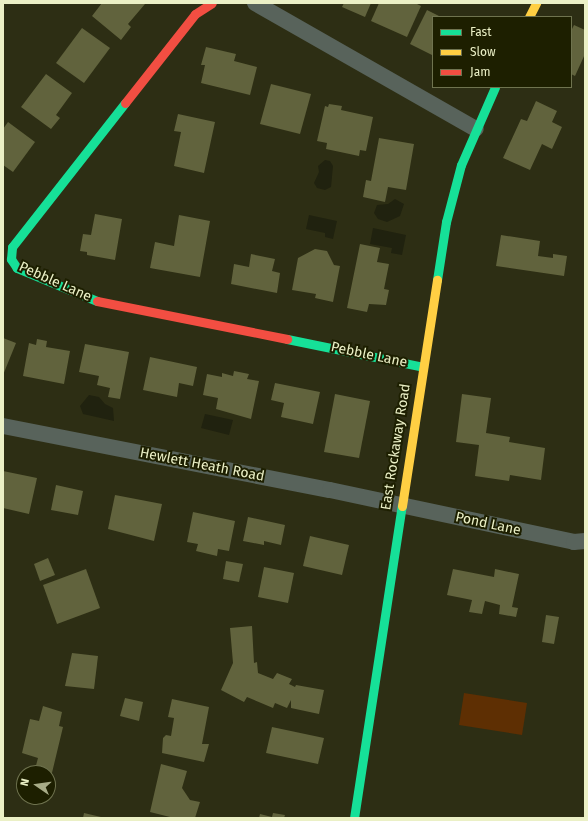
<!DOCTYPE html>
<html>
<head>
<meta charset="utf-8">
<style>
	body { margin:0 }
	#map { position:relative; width:588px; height:821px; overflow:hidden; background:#2d2e14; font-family:"Fira Sans",sans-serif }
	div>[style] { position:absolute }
	.green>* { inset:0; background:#5e2f03 }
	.water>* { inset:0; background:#20220f }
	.building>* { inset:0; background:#61633d }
	.street>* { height:16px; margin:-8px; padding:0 8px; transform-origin:8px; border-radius:8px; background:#58635b }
	.fast>* { height:9px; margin:-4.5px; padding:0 4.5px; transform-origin:4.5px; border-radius:4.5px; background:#16e098 }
	.slow>* { height:9px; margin:-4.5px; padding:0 4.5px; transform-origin:4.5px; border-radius:4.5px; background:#ffcf43 }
	.jam>* { height:9px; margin:-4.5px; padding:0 4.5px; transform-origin:4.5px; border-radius:4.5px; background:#f24e42 }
	span { translate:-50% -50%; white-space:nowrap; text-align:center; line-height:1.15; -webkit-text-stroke:4px #1d1f00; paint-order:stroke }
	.street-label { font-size:14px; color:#ebf0c6 }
	.frame { position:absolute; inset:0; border:4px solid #ebf0c6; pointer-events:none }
	.legend { position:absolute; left:432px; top:16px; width:140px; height:72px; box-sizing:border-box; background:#1d1f00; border:1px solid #6f734f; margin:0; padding:5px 7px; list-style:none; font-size:12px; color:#ebf0c6 }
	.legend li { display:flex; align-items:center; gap:8px; height:20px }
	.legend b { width:20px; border:1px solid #6f734f }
	.north { position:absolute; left:16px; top:765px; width:40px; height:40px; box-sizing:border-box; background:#1d1f00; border:1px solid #6f734f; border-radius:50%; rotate:283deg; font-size:11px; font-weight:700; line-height:16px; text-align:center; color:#ebf0c6 }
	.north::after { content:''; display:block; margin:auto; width:14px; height:18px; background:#a8ac88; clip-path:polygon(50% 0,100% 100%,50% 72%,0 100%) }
</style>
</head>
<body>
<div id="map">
	<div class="green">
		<div style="clip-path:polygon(464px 693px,527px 703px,522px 735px,459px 725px)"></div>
	</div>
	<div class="water">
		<div style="clip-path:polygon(325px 160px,330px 161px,333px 166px,331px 187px,325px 190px,317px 188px,314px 183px,319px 172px,318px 166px)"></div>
		<div style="clip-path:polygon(395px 199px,404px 204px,400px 216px,387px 222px,378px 219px,374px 213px,377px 205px,388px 204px)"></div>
		<div style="clip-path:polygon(309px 215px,337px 221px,333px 239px,325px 237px,325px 233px,306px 229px)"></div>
		<div style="clip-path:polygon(373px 228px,406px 235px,402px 255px,391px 253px,392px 248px,370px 244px)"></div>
		<div style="clip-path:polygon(89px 395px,99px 397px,105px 404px,113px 408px,114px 421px,83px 414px,80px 406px)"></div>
		<div style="clip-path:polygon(205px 414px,233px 420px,229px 435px,201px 428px)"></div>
	</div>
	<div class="building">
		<div style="clip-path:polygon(102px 3px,144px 3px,145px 4px,128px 24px,131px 27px,121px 40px,92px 16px)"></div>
		<div style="clip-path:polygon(344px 3px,371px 3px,365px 17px,342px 7px)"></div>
		<div style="clip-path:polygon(379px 3px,415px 3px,421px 6px,407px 37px,371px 21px)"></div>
		<div style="clip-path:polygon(427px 10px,441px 17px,433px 17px,432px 55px,410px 44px)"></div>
		<div style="clip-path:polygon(574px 25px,585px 30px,585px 54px,575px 76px,571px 74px,571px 31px)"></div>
		<div style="clip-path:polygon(82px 28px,110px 48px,84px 83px,56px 63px)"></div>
		<div style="clip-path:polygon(206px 47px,236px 54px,234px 61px,257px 67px,250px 95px,201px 83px,205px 65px,201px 65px)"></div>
		<div style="clip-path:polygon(46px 74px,72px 93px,56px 115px,60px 118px,51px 129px,21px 107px)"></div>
		<div style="clip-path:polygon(271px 84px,311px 94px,300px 134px,260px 124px)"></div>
		<div style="clip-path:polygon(536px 101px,557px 111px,552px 122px,562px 127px,552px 149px,542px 144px,530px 170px,503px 158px,521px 119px,527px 121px)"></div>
		<div style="clip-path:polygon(329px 104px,342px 106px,341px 110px,373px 117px,366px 151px,360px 150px,359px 156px,326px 149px,327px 143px,317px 141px,325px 106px,328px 107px)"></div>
		<div style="clip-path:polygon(178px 114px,215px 122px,204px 173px,174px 166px,181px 132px,174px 131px)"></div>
		<div style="clip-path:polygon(8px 122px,35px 142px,13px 172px,3px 165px,3px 129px)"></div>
		<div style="clip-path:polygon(379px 138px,414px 144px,406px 190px,388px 187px,385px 202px,363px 197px,366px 180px,371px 181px)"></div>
		<div style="clip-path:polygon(95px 214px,122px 219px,115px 260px,87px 255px,87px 252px,80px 251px,83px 234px,91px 235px)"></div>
		<div style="clip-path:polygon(179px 215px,210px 221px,200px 277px,150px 268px,155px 242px,174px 246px)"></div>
		<div style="clip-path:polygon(501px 235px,540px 241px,538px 256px,553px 258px,553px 254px,567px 256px,564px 276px,496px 266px)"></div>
		<div style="clip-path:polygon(360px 244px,380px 248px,377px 262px,389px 264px,384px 289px,389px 290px,386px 305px,369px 304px,367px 312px,347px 308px)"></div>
		<div style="clip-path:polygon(315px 249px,327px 251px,334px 265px,340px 266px,333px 302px,315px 298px,316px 294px,292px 290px,298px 258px)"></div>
		<div style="clip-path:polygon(251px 254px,275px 259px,272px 271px,280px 273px,277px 293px,231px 284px,234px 264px,249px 267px)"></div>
		<div style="clip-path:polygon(3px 338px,16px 343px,3px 375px)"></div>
		<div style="clip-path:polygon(37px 339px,47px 341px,46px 347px,70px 351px,64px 384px,23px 376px,29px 343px,36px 345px)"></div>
		<div style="clip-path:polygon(85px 344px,129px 352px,120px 399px,108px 397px,110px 388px,97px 385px,99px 376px,79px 372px)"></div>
		<div style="clip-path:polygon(150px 357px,197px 367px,193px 386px,179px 383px,177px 397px,143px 390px)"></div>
		<div style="clip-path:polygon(234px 371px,249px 374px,247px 379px,259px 381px,251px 419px,216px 409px,218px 398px,203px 395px,207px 374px,222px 377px,222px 373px,233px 376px)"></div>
		<div style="clip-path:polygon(275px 383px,320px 392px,313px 424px,281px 417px,284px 403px,271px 400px)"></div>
		<div style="clip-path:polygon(335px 394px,370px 401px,359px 458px,324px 452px)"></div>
		<div style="clip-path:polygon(462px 394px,491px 398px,486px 433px,510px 437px,509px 442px,545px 448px,541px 480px,510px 475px,509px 481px,475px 476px,479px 445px,456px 442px)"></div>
		<div style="clip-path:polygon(3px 471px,37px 478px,29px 514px,3px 508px)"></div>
		<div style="clip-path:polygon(56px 485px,83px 491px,78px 515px,51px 510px)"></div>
		<div style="clip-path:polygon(115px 495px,162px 504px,154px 541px,108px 529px)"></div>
		<div style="clip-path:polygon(193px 512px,235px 521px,229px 551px,218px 549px,217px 556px,196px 551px,198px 544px,187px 542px)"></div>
		<div style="clip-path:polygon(248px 517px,285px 525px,281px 545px,264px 541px,264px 545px,243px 541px)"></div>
		<div style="clip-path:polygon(310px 536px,349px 545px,342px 575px,303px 566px)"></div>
		<div style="clip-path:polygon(48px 558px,55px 575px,40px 581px,34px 564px)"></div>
		<div style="clip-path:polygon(226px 561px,243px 564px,239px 582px,223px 579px)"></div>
		<div style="clip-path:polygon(264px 567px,294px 573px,288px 603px,258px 597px)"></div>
		<div style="clip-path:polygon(86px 569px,100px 608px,57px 624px,43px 585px)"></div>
		<div style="clip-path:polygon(453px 569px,494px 577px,495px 569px,519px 574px,512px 607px,518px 608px,516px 617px,499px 614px,500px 605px,485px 601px,482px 614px,469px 612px,472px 600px,447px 595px)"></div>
		<div style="clip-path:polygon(546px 615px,559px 617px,554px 644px,542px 642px)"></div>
		<div style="clip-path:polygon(252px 626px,254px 663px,257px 662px,258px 673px,273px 679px,277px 673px,292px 679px,289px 684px,295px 687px,296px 685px,324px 690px,319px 714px,291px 708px,291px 700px,287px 708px,275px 703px,273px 708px,247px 697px,244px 702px,221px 690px,233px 663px,230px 628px)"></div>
		<div style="clip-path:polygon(72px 653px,98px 656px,94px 689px,65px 686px)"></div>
		<div style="clip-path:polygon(125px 698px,143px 702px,139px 721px,120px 716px)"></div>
		<div style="clip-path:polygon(172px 699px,209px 707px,202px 744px,209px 744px,204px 762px,162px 753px,163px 738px,166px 735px,171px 736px,174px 718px,168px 717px)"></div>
		<div style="clip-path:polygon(43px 706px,62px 712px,59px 726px,63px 727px,51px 777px,48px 773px,34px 773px,38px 758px,22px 753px,30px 719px,39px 721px)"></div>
		<div style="clip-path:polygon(272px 727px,324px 738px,318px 764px,266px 753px)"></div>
		<div style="clip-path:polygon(161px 764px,187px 771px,182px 788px,190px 800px,200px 802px,195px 818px,174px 818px,150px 812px)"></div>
		<div style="clip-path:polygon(84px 813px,101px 817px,101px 818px,83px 818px)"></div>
		<div style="clip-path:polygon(273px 813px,285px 815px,284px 818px,259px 818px,260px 814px,272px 817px)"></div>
	</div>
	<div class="street">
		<div style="left:255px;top:3px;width:254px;rotate:29.7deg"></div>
		<div style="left:3px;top:426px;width:333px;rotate:11.1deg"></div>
		<div style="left:330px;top:490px;width:249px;rotate:12deg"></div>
		<div style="left:574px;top:542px;width:11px;rotate:-5deg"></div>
	</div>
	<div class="fast">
		<div style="left:437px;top:280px;width:59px;rotate:-81.2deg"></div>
		<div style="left:446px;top:222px;width:59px;rotate:-75.3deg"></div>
		<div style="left:461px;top:165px;width:85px;rotate:-66.4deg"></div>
		<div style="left:97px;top:301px;width:87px;rotate:-157.6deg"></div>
		<div style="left:17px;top:268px;width:11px;rotate:-124deg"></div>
		<div style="left:11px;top:259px;width:12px;rotate:-85deg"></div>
		<div style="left:12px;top:247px;width:183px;rotate:-51.9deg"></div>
		<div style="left:287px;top:339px;width:139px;rotate:11.6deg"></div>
		<div style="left:354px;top:818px;width:316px;rotate:-81.3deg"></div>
	</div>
	<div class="slow">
		<div style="left:529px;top:17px;width:16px;rotate:-63deg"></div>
		<div style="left:402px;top:506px;width:229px;rotate:-81.2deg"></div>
	</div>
	<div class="jam">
		<div style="left:125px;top:103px;width:113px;rotate:-51.8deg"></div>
		<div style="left:195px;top:14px;width:20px;rotate:-33deg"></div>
		<div style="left:97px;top:301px;width:194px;rotate:11.3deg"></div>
	</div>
	<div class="street-label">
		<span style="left:55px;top:282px;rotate:24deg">Pebble Lane</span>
		<span style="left:369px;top:355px;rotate:12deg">Pebble Lane</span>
		<span style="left:396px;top:447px;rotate:-81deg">East Rockaway Road</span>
		<span style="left:202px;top:465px;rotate:11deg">Hewlett Heath Road</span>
		<span style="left:488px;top:524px;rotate:12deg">Pond Lane</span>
	</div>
	<div class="frame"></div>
	<ul class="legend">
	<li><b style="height:5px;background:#16e098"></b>Fast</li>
	<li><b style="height:5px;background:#ffcf43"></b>Slow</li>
	<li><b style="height:5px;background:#f24e42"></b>Jam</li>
	</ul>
	<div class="north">N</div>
</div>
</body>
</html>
